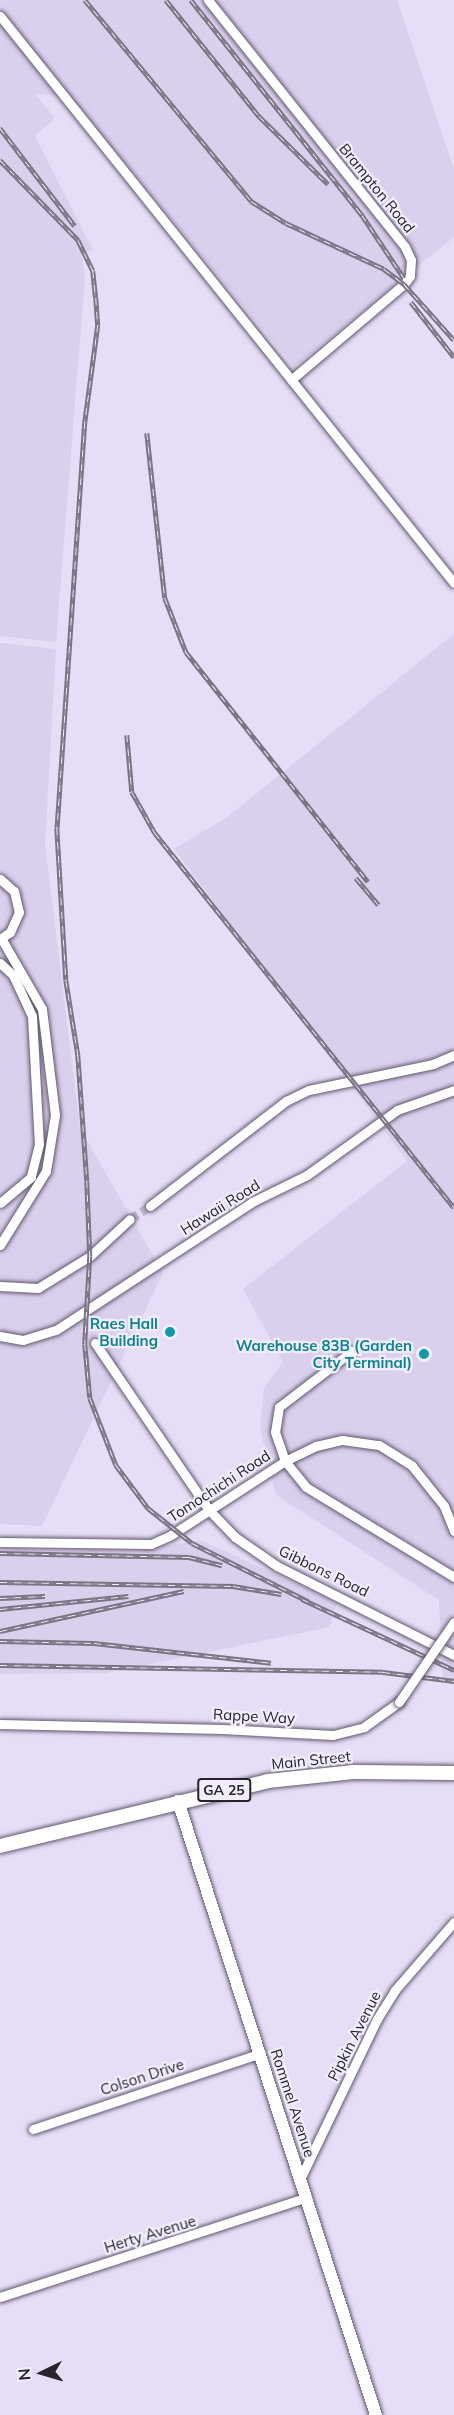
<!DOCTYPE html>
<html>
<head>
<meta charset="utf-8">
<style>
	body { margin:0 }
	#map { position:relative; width:454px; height:2415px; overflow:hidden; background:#e6ddf6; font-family:Mulish,sans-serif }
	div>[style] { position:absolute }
	.built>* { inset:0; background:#dbcfee }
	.street-tunnel>* { height:9px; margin-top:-4.5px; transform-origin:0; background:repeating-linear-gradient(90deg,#c0b8ce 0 9px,transparent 0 13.5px) }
	.roads { filter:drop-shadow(0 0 2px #60586d) drop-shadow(0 0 2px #60586d) }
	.street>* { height:9px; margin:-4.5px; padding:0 4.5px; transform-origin:4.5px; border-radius:4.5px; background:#fff }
	.secondary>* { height:12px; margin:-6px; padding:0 6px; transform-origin:6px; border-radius:6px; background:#fff }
	.primary>* { height:14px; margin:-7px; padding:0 7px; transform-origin:7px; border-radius:7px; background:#fff }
	.rail>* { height:4.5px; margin-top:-2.25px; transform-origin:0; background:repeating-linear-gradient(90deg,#f2edfc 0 7px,#7a7484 0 14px); box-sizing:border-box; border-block:2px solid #7a7484 }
	.bridges { filter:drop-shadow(0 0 2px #60586d) drop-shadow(0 0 2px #60586d) }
	.street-bridge>* { height:9px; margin:-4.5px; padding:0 4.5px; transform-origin:4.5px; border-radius:4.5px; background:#fff }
	.dots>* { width:16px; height:16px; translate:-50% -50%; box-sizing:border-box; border:3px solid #f2edfc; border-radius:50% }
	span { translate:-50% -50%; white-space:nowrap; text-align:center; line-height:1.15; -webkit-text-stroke:4.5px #f2edfc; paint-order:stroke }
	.shield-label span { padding:2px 4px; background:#f2edfc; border:2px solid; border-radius:4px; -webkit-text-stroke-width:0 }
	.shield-label { font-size:14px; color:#27242d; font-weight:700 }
	.street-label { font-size:15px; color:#27242d }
	.culture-label { font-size:15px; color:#0d838f; font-weight:700 }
	.right { translate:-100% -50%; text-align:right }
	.north { position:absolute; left:12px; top:2343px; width:60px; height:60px; -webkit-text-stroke:4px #f2edfc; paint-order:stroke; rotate:265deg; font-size:16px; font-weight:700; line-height:24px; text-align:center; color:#27242d }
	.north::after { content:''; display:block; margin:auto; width:21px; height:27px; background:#27242d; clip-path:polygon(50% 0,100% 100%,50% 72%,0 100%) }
</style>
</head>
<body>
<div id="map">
	<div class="built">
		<div style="clip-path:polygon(0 0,397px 0,454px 169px,454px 237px,294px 367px,70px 96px,35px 94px,55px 118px,35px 136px,93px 250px,81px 254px,85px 277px,56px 642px,0 636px)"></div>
		<div style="clip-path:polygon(454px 634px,454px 1684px,443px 1682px,439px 1600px,276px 1495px,260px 1428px,264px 1388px,283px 1362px,243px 1289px,407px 1161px,174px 849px,226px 818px)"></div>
		<div style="clip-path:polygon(0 643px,56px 649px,45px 844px,80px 1128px,163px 1273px,42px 1526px,0 1524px)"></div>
		<div style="clip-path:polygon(200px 1540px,337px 1602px,330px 1627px,106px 1673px,0 1674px,0 1549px,137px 1551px)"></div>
	</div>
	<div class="street-tunnel">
		<div style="left:130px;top:1219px;width:24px;rotate:-33deg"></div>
	</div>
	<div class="roads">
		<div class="street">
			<div style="left:208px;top:0;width:316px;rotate:51.4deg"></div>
			<div style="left:405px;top:247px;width:14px;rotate:65deg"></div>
			<div style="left:411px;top:260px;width:16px;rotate:94deg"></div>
			<div style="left:410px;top:276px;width:10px;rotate:127deg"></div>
			<div style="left:404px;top:284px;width:148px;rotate:139.7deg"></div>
			<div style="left:0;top:16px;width:726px;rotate:51.32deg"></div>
			<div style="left:0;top:879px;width:18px;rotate:41deg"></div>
			<div style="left:14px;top:891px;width:22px;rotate:77deg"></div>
			<div style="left:19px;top:912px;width:22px;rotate:114deg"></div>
			<div style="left:10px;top:932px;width:12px;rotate:145deg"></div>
			<div style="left:0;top:963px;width:18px;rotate:43deg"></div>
			<div style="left:13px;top:975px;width:45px;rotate:65.1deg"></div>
			<div style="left:32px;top:1016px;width:128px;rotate:86.9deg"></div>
			<div style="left:39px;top:1144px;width:34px;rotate:104deg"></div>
			<div style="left:31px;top:1177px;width:40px;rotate:140deg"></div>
			<div style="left:150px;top:1206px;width:172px;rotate:-37.7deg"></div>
			<div style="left:286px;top:1101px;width:25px;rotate:-26deg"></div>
			<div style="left:309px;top:1090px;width:127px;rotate:-11.8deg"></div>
			<div style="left:433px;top:1064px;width:23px;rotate:-23deg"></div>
			<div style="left:0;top:1245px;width:87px;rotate:-58.1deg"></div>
			<div style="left:46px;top:1171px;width:57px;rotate:-80.9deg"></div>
			<div style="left:55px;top:1115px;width:107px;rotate:-97deg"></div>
			<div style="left:42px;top:1009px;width:82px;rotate:-120deg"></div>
			<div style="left:0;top:1286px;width:38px;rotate:3deg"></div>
			<div style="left:38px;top:1288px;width:61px;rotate:-31.6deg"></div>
			<div style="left:90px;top:1256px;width:54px;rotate:-42.8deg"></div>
			<div style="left:0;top:1336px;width:23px;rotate:10deg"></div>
			<div style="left:23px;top:1340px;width:34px;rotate:-17deg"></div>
			<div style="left:56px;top:1330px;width:234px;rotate:-33.1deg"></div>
			<div style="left:252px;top:1202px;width:61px;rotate:-26.1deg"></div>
			<div style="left:307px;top:1175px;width:111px;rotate:-35.8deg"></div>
			<div style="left:397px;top:1110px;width:60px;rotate:-19.3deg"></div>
			<div style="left:95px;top:1343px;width:202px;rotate:55.7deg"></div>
			<div style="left:209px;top:1510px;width:37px;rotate:46deg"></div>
			<div style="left:235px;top:1537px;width:51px;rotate:34.6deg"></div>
			<div style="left:277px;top:1566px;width:198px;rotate:26.7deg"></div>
			<div style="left:352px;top:1351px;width:92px;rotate:142.5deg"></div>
			<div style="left:279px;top:1407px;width:25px;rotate:99deg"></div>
			<div style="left:275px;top:1432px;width:31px;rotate:71deg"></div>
			<div style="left:285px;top:1461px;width:34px;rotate:-26deg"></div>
			<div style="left:316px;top:1446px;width:27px;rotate:-13deg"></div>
			<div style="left:342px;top:1440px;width:37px;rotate:8deg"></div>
			<div style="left:379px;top:1445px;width:39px;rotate:32deg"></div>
			<div style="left:412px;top:1466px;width:51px;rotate:51.3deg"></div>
			<div style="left:444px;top:1506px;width:27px;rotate:68deg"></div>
			<div style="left:0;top:1542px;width:151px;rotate:0.8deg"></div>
			<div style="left:151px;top:1544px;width:22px;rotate:-24deg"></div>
			<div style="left:171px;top:1535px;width:136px;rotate:-33deg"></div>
			<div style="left:285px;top:1461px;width:33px;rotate:51deg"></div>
			<div style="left:306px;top:1487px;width:173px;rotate:31.3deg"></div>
			<div style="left:0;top:1724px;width:222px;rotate:1.3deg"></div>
			<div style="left:222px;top:1729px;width:111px;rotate:3.1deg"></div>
			<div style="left:333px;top:1735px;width:32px;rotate:-14deg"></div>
			<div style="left:364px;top:1727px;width:43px;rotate:-35.5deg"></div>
			<div style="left:33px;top:2129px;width:240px;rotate:-18.4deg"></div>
			<div style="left:301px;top:2177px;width:175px;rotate:-64.3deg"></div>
			<div style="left:377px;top:2019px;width:34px;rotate:-58deg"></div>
			<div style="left:395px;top:1990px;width:90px;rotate:-49.1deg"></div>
			<div style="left:0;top:2297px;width:323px;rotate:-18deg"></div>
		</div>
		<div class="secondary">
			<div style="left:178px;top:1801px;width:645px;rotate:72.13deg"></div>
		</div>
		<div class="primary">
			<div style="left:0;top:1846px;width:276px;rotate:-13.6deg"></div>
			<div style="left:268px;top:1781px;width:86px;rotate:-6deg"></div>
			<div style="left:354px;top:1772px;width:100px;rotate:0.6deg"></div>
		</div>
	</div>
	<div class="rail">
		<div style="left:85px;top:0;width:261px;rotate:50.4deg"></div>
		<div style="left:251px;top:201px;width:41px;rotate:32.2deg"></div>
		<div style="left:286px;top:223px;width:108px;rotate:25.1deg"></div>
		<div style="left:384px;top:269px;width:25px;rotate:37deg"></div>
		<div style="left:404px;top:284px;width:75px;rotate:48.2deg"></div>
		<div style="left:166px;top:0;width:149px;rotate:51.3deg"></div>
		<div style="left:259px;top:116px;width:97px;rotate:44.6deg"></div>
		<div style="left:191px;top:0;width:275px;rotate:51.5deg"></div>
		<div style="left:362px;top:215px;width:76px;rotate:56.3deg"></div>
		<div style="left:0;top:128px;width:123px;rotate:52.6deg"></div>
		<div style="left:0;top:160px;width:112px;rotate:45.7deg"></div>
		<div style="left:78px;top:240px;width:34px;rotate:64deg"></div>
		<div style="left:93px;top:271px;width:27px;rotate:84deg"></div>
		<div style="left:96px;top:298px;width:27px;rotate:86deg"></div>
		<div style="left:98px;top:325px;width:98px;rotate:97.6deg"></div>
		<div style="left:85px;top:422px;width:407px;rotate:93.9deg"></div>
		<div style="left:57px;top:828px;width:152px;rotate:86.6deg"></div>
		<div style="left:66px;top:980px;width:76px;rotate:80.9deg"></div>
		<div style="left:78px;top:1055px;width:126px;rotate:85.9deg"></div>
		<div style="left:87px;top:1181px;width:75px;rotate:87.7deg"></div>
		<div style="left:90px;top:1256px;width:88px;rotate:93.3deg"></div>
		<div style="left:85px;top:1344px;width:54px;rotate:84.7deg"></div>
		<div style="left:90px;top:1398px;width:72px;rotate:68.8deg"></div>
		<div style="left:116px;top:1465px;width:54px;rotate:53.3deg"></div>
		<div style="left:148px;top:1508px;width:56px;rotate:38.5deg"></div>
		<div style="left:192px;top:1543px;width:130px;rotate:26.6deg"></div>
		<div style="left:411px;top:302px;width:70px;rotate:52deg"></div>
		<div style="left:147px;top:433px;width:166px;rotate:83.8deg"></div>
		<div style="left:165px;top:598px;width:58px;rotate:68.7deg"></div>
		<div style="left:186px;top:652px;width:293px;rotate:51.6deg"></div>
		<div style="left:127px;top:735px;width:57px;rotate:85deg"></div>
		<div style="left:132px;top:792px;width:47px;rotate:60.7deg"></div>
		<div style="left:155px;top:833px;width:479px;rotate:51.4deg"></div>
		<div style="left:356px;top:878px;width:35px;rotate:50deg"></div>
		<div style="left:0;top:1553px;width:189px;rotate:1.2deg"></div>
		<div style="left:189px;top:1557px;width:34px;rotate:14deg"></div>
		<div style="left:0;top:1582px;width:233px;rotate:1deg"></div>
		<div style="left:233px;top:1586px;width:49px;rotate:9.5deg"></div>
		<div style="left:0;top:1598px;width:45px;rotate:-2.5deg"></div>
		<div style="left:302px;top:1599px;width:168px;rotate:25deg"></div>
		<div style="left:0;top:1609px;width:129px;rotate:-5.8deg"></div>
		<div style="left:0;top:1631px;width:188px;rotate:-12.3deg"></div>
		<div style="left:0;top:1641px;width:94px;rotate:1.2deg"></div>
		<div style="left:94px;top:1643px;width:178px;rotate:6.4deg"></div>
		<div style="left:0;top:1665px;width:383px;rotate:1deg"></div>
		<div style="left:383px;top:1672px;width:72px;rotate:7.2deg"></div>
	</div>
	<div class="bridges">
		<div class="street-bridge">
			<div style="left:399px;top:1702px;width:97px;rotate:-55.5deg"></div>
		</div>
	</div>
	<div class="dots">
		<div style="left:170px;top:1332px;background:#0f9aa8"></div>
		<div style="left:424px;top:1354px;background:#0f9aa8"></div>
	</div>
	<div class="shield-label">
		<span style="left:224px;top:1790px">GA 25</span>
	</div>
	<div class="street-label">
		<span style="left:377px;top:188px;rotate:51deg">Brampton Road</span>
		<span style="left:220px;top:1207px;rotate:-32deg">Hawaii Road</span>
		<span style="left:219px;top:1486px;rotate:-33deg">Tomochichi Road</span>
		<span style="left:324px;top:1571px;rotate:26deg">Gibbons Road</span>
		<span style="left:254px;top:1716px;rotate:3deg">Rappe Way</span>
		<span style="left:311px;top:1760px;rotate:-6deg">Main Street</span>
		<span style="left:354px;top:2036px;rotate:-63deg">Pipkin Avenue</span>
		<span style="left:142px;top:2077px;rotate:-18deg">Colson Drive</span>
		<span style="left:293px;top:2103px;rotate:72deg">Rommel Avenue</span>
		<span style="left:150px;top:2234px;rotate:-17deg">Herty Avenue</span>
	</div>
	<div class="culture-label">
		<span class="right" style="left:158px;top:1332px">Raes Hall<br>Building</span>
		<span class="right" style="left:412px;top:1354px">Warehouse 83B (Garden<br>City Terminal)</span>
	</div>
	<div class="north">N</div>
</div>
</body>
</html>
